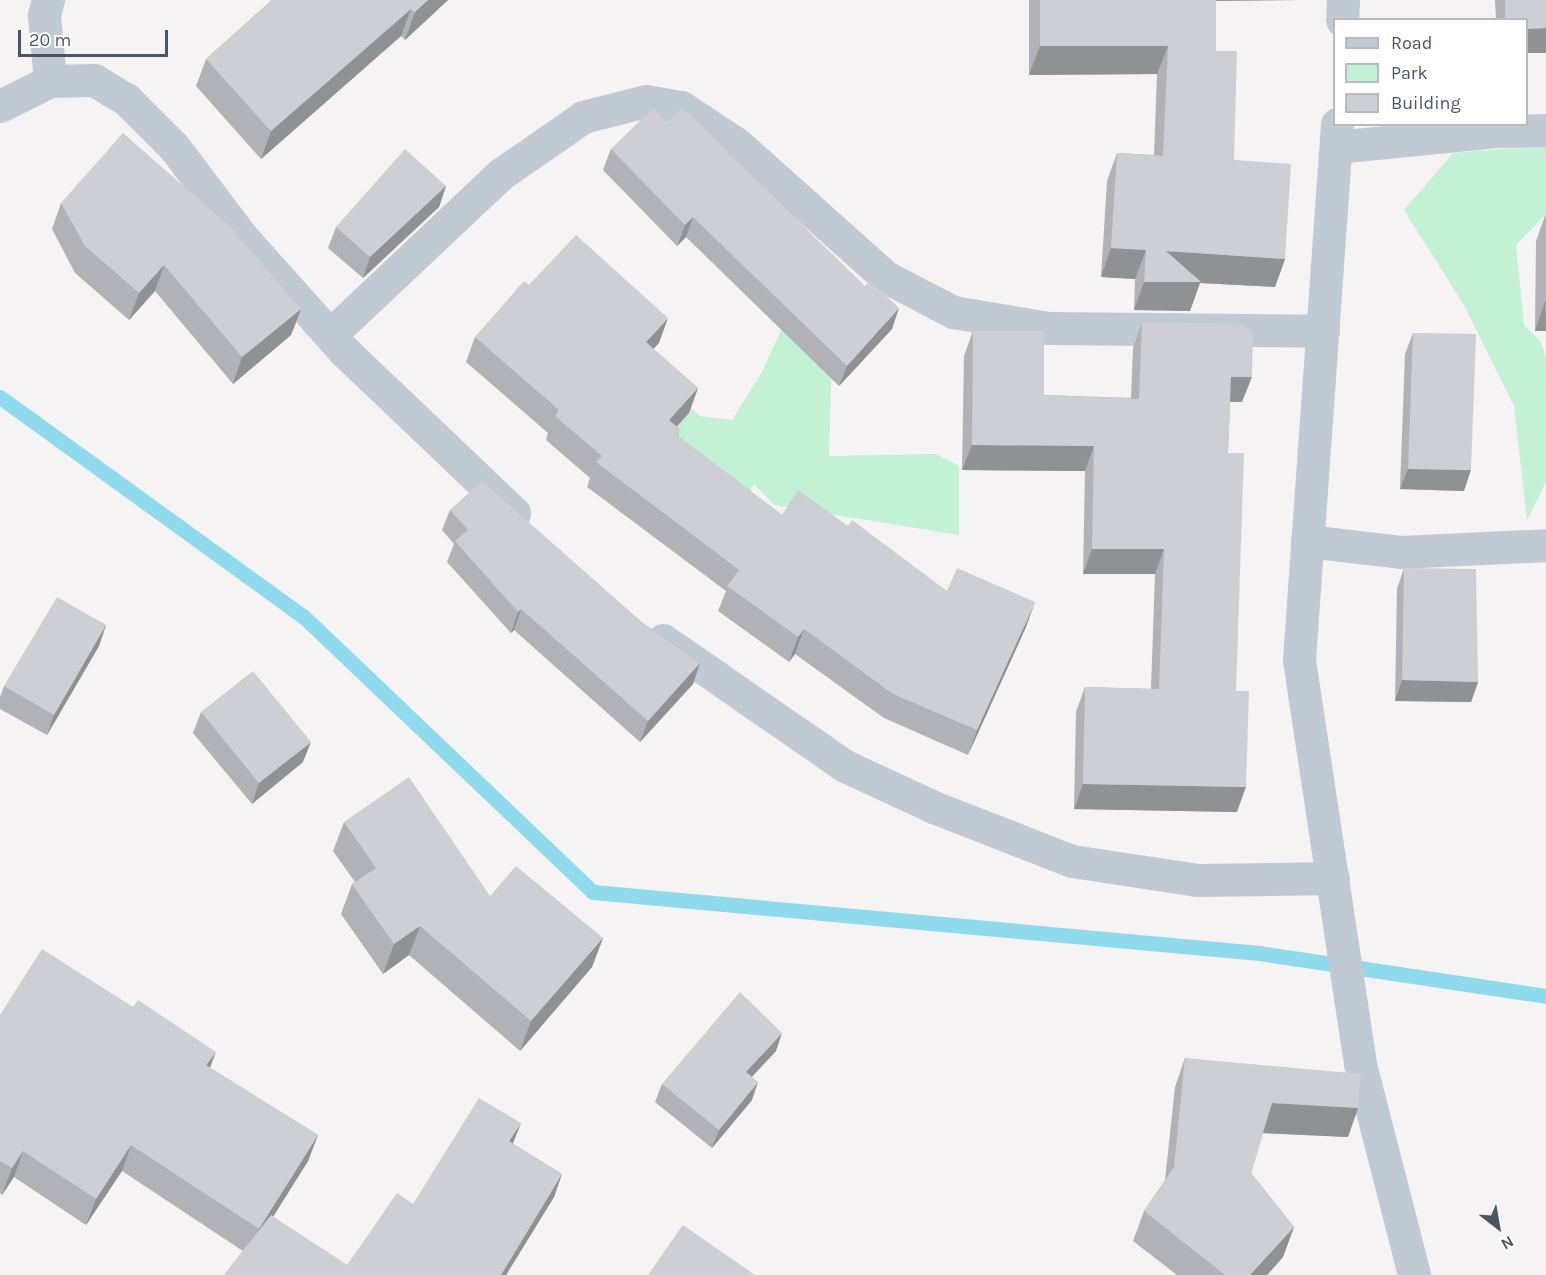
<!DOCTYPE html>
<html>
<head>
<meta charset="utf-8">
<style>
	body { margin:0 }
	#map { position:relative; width:1546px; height:1275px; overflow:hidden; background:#f5f3f3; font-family:Karla,sans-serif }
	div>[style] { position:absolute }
	.green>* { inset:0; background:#c3f1d5 }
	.stream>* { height:15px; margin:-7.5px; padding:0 7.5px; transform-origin:7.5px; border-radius:7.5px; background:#90daee }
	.minor>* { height:33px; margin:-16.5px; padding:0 16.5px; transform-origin:16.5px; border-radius:16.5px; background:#c1cad2 }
	.wall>* { inset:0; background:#b0b2b7 }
	.shaded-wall>* { inset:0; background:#909195 }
	.building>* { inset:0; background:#cdcfd5 }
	span { translate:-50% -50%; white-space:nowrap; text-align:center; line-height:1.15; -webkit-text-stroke:4.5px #fff; paint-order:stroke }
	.legend { position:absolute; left:1333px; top:18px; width:195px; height:108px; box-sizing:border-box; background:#fff; border:2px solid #b7bbc0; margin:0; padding:8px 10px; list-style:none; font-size:18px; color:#4a5661 }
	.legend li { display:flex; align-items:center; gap:12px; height:30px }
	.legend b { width:30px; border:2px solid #b7bbc0 }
	.north { position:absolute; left:1468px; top:1197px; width:60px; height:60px; -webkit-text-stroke:4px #fff; paint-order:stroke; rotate:149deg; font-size:16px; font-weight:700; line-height:24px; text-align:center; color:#4a5661 }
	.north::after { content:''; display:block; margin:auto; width:21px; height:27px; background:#4a5661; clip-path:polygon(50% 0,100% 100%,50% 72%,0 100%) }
	.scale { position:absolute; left:18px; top:30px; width:150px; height:27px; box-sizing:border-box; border:3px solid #4a5661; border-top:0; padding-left:8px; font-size:18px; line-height:21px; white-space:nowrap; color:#4a5661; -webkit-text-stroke:4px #fff; paint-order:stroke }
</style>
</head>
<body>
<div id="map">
	<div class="green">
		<div style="clip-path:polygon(1546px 145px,1546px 214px,1516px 245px,1524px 325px,1540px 341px,1546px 357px,1546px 482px,1527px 520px,1514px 406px,1464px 305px,1404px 210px,1453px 153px)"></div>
		<div style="clip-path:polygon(793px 303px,833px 317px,829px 456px,936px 454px,959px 466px,959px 535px,774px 505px,754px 484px,744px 502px,617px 423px,658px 379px,700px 416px,732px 420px,762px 372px)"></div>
	</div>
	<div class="stream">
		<div style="left:0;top:397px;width:374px;rotate:35.9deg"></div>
		<div style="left:303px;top:616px;width:400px;rotate:43.6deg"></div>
		<div style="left:593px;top:892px;width:669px;rotate:5.23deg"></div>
		<div style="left:1259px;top:953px;width:290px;rotate:8.5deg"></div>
	</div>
	<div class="minor">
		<div style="left:48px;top:0;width:16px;rotate:105deg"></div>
		<div style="left:44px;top:15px;width:66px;rotate:84.8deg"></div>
		<div style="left:1342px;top:20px;width:20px;rotate:-87deg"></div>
		<div style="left:0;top:106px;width:56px;rotate:-26.6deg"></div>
		<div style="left:50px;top:81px;width:44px;rotate:-1.3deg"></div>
		<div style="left:94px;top:80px;width:37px;rotate:31deg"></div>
		<div style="left:126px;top:99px;width:68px;rotate:45deg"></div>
		<div style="left:174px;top:147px;width:113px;rotate:52.9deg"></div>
		<div style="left:242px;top:237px;width:153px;rotate:48.2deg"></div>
		<div style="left:344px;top:351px;width:235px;rotate:43.6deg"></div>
		<div style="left:1337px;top:124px;width:537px;rotate:94.06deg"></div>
		<div style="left:1299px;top:660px;width:409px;rotate:81.4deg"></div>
		<div style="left:1360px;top:1064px;width:218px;rotate:75.6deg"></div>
		<div style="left:1336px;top:147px;width:161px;rotate:-5.7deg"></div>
		<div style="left:1496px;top:131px;width:50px;rotate:-1.1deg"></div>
		<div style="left:330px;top:335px;width:235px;rotate:-43.3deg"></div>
		<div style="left:501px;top:174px;width:100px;rotate:-34.8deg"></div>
		<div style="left:583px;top:117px;width:65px;rotate:-14.3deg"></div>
		<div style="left:646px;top:101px;width:36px;rotate:10deg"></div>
		<div style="left:681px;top:107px;width:67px;rotate:33.5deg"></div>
		<div style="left:737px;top:144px;width:200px;rotate:41.8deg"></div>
		<div style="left:886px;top:277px;width:76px;rotate:27.6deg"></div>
		<div style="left:953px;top:312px;width:97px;rotate:9.5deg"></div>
		<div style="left:1049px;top:328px;width:274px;rotate:0.6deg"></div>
		<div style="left:1307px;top:541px;width:94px;rotate:6.7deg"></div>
		<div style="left:1400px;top:552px;width:146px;rotate:-2.7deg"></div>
		<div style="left:663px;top:640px;width:221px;rotate:34.7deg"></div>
		<div style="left:845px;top:766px;width:100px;rotate:24.8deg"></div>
		<div style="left:936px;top:808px;width:146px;rotate:21.3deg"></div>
		<div style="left:1072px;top:861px;width:126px;rotate:8.6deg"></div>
		<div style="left:1197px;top:880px;width:136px;rotate:-0.8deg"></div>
	</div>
	<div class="wall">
		<div style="clip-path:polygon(272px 0,448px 0,405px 40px,401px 36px,261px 159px,196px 86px,206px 59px)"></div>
		<div style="clip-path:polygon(1029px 0,1300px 0,1216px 1px,1216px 51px,1234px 160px,1285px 259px,1275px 287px,1200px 283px,1190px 311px,1134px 310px,1135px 279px,1101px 277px,1107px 181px,1117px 153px,1154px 155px,1157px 74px,1029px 75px)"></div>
		<div style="clip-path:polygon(1495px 0,1546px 0,1546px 53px,1527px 53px,1527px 20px,1496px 20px)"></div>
		<div style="clip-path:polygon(667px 123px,892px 329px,839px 386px,686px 237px,677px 246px,603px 170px,611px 149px)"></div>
		<div style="clip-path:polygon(446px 186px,439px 207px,363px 278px,328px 248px,336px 227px)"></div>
		<div style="clip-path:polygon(61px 203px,301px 309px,291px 335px,233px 384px,155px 291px,129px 320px,75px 273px,52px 229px)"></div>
		<div style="clip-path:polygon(1546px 213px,1546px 331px,1535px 331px,1536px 241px)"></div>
		<div style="clip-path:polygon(529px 285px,659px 343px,653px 349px,698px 388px,689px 413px,677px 426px,679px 437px,782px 515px,848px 526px,947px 591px,1026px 627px,968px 755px,884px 718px,795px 654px,789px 662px,718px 611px,726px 591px,587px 487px,590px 478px,546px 440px,548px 433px,466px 362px,475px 337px)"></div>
		<div style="clip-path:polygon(1142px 322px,1242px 402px,1230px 402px,1228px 453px,1236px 691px,1237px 812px,1074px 809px,1076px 712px,1085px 687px,1151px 689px,1155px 574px,1083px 574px,1085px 471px,962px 470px,964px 356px,973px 331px,1044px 395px,1131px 398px,1133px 348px)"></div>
		<div style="clip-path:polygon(1413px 333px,1464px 491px,1400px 489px,1405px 354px)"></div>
		<div style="clip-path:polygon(450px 510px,643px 623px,700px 663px,693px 684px,640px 742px,514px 630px,511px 633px,447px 562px,454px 544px,442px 530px)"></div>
		<div style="clip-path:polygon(1404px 568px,1478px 682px,1471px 702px,1395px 701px,1397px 589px)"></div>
		<div style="clip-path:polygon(106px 625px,99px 646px,47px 735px,0 709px,0 697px,4px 686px)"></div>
		<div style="clip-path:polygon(201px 712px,303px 762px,252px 804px,193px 733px)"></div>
		<div style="clip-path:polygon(344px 822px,490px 896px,603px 938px,592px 967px,520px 1051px,409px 955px,383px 974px,341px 914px,352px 884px,355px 882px,333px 851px)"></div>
		<div style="clip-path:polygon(0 1015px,210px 1068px,318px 1135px,308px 1161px,273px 1217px,347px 1265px,413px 1204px,513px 1144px,562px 1174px,554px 1197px,506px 1275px,224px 1275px,243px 1251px,122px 1171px,86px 1225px,14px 1177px,2px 1195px,0 1193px)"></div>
		<div style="clip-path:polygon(776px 1051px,752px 1077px,752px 1100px,712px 1148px,655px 1102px,662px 1084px)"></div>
		<div style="clip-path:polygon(1185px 1058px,1358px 1108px,1348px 1137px,1263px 1133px,1251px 1173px,1294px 1227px,1283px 1257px,1267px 1275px,1177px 1275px,1133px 1241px,1144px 1211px,1165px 1180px,1175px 1087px)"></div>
	</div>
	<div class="shaded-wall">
		<div style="clip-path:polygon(428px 0,448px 0,405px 40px,415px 12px)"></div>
		<div style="clip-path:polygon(1206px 0,1300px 0,1206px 1px)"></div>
		<div style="clip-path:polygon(411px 9px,401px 36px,261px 159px,271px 131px)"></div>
		<div style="clip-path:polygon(1546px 28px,1546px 53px,1527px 53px,1527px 29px)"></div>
		<div style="clip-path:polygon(1040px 46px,1168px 46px,1157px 74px,1029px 75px)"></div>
		<div style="clip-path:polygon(446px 186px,439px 207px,363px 278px,370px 257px)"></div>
		<div style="clip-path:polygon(693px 217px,686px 237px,677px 246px,685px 225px)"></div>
		<div style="clip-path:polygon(1111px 248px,1146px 250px,1135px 279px,1101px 277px)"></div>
		<div style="clip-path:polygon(1166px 251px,1285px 259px,1275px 287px,1200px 283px,1190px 311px,1134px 310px,1144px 282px)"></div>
		<div style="clip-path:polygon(164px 265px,155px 291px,129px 320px,139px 293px)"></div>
		<div style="clip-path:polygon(1545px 301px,1546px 331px,1535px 331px)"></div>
		<div style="clip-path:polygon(899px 308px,892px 329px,839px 386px,847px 366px)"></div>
		<div style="clip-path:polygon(301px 309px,291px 335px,233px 384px,242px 357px)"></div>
		<div style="clip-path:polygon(668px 318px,659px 343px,637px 366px,646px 342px)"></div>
		<div style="clip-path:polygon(1231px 377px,1252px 377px,1242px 402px,1222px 402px)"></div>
		<div style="clip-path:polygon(698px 388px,689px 413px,660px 445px,669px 420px)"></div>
		<div style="clip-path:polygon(972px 445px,1094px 446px,1085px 471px,962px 470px)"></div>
		<div style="clip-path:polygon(1408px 469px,1471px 470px,1464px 491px,1400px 489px)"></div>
		<div style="clip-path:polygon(1092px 549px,1164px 549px,1155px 574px,1083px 574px)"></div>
		<div style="clip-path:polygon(1035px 602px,1026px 627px,968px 755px,977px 730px)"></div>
		<div style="clip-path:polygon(521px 609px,514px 630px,511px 633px,518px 612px)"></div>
		<div style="clip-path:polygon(106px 625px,99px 646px,47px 735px,54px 715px)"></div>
		<div style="clip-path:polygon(804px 629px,795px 654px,789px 662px,798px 637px)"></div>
		<div style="clip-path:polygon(700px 663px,693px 684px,640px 742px,648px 721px)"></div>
		<div style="clip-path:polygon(1402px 680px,1478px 682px,1471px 702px,1395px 701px)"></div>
		<div style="clip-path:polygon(311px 742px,303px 762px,252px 804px,259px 783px)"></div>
		<div style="clip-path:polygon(1083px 784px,1246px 787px,1237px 812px,1074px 809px)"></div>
		<div style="clip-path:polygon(420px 926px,409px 955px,383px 974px,394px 944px)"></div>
		<div style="clip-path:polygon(603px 938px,592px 967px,520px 1051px,531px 1021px)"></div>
		<div style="clip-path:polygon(782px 1033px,776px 1051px,739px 1090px,746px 1072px)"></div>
		<div style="clip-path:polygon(216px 1052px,206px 1078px,206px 1065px)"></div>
		<div style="clip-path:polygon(758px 1082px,752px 1100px,712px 1148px,719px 1130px)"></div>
		<div style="clip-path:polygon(1272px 1103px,1358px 1108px,1348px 1137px,1261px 1133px)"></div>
		<div style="clip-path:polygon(521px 1123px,512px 1146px,509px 1141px)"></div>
		<div style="clip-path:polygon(318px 1135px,308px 1161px,249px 1255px,259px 1229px)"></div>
		<div style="clip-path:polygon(131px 1145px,122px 1171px,86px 1225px,96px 1199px)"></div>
		<div style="clip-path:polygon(23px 1151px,14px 1177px,2px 1195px,12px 1168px)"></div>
		<div style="clip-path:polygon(562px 1174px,554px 1197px,506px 1275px,501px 1275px)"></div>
		<div style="clip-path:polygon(1294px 1227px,1283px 1257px,1267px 1275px,1250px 1275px)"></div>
	</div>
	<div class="building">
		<div style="clip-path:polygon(272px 0,428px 0,415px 12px,411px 9px,271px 131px,206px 59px)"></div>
		<div style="clip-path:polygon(1040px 0,1216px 0,1216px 51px,1237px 51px,1234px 160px,1291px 164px,1285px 259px,1166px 251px,1201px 282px,1144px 282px,1146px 250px,1111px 248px,1117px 153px,1163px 156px,1168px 46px,1040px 46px)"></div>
		<div style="clip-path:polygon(1505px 0,1546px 0,1546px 28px,1527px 29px,1527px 20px,1505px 20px)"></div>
		<div style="clip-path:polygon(653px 108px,667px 123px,682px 108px,865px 286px,870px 281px,899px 308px,847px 366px,693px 217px,685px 225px,611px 149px)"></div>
		<div style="clip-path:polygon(123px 133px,230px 227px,301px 309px,242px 357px,164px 265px,139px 293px,85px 246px,61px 203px)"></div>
		<div style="clip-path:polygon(405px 149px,446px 186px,370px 257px,336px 227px)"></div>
		<div style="clip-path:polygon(576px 235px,668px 318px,646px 342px,698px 388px,669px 420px,681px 430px,677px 435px,782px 515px,798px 490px,848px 526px,852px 520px,947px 591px,957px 568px,1035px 602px,977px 730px,893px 694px,804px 629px,798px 637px,727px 586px,739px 570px,596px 462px,602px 456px,555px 416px,559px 410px,475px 337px,524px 281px,529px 285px)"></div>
		<div style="clip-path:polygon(1142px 322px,1242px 324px,1253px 333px,1252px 377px,1231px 377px,1228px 453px,1244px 453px,1236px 691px,1249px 691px,1246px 787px,1083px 784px,1085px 687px,1159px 689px,1164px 549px,1092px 549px,1094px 446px,972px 445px,973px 331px,1044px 331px,1044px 395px,1139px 399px)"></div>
		<div style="clip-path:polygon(1413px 333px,1476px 334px,1471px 470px,1408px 469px)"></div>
		<div style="clip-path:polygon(482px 481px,643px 623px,700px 663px,648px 721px,521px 609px,518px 612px,455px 541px,468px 530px,450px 510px)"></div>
		<div style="clip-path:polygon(1404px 568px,1476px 569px,1478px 682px,1402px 680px)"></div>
		<div style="clip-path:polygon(57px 597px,106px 625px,54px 715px,4px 686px)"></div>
		<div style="clip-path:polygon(253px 671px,311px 742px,259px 783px,201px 712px)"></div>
		<div style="clip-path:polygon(409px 777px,490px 896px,516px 866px,603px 938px,531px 1021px,420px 926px,394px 944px,352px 884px,376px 868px,344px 822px)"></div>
		<div style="clip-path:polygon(42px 949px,133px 1007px,138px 1000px,216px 1052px,206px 1065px,318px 1135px,259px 1229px,131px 1145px,96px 1199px,23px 1151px,12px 1168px,0 1161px,0 1015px)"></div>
		<div style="clip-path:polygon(740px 992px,782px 1033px,746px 1072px,758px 1082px,719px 1130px,662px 1084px)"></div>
		<div style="clip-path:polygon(1185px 1058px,1361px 1074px,1358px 1108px,1272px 1103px,1251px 1173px,1294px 1227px,1250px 1275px,1225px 1275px,1144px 1211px,1174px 1167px)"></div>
		<div style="clip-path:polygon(479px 1098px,521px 1123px,509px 1141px,562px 1174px,501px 1275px,224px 1275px,271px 1215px,347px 1265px,397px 1193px,413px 1204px)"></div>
		<div style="clip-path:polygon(683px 1225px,755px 1275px,648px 1275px)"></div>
	</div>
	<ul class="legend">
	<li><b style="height:8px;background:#c1cad2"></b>Road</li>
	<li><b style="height:16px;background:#c3f1d5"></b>Park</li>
	<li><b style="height:16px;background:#cdcfd5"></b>Building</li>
	</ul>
	<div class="north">N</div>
	<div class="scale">20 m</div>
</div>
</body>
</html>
